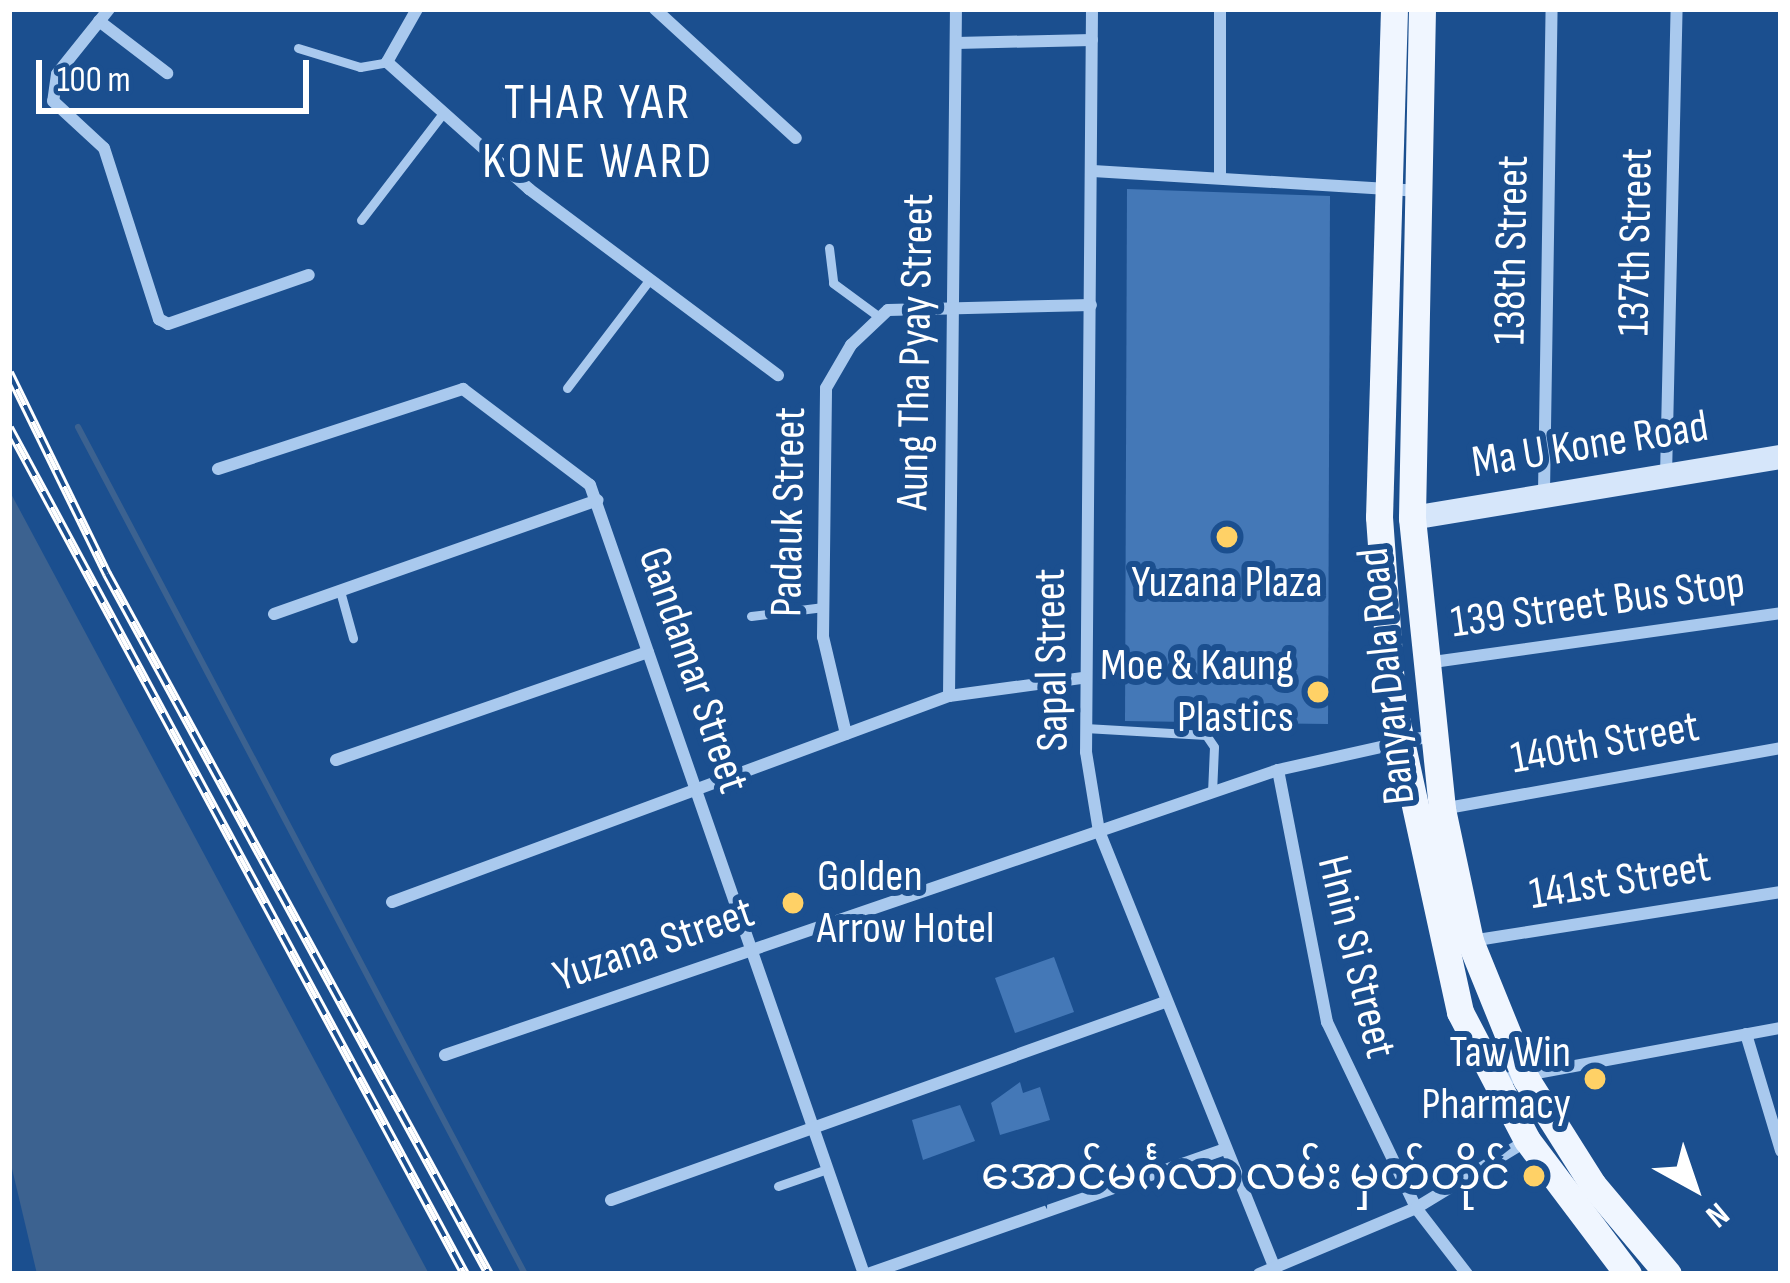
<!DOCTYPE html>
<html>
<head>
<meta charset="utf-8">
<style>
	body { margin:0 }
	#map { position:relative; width:1790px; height:1283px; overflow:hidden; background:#1b4f8f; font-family:"Sofia Sans Condensed","Noto Sans Myanmar",sans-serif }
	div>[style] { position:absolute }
	.water>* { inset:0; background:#3c6290 }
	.stream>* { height:6px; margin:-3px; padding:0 3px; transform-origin:3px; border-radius:3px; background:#3c6290 }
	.building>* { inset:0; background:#4478b7 }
	.lane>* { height:9px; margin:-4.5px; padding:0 4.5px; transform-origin:4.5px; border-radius:4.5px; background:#a9c9ee }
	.street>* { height:12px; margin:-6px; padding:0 6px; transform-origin:6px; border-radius:6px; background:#a9c9ee }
	.secondary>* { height:24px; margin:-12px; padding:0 12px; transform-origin:12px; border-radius:12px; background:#d6e6fa }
	.primary>* { height:27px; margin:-13.5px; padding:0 13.5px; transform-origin:13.5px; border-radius:13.5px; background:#f0f6ff }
	.rail>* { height:10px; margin-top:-5px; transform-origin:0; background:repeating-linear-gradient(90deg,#1b4f8f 0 18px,#fff 0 36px); box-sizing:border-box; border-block:3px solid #fff }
	.dots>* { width:33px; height:33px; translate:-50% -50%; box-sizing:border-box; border:6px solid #1b4f8f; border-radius:50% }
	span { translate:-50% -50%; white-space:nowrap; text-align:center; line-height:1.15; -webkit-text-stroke:12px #1b4f8f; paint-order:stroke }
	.street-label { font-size:45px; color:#fff }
	.poi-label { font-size:45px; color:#fff }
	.right { translate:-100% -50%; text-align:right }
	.left { translate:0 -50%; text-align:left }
	.quarter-label { font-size:51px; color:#fff; letter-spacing:3px }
	.frame { position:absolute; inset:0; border:12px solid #fff; pointer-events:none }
	.north { position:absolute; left:1634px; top:1127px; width:120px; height:120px; -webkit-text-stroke:9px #1b4f8f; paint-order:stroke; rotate:140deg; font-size:33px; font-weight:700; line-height:48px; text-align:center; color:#fff }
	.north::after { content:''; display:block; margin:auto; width:42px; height:54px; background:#fff; clip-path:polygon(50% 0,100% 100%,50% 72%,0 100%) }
	.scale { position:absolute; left:36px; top:60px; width:273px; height:54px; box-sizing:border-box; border:6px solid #fff; border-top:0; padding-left:15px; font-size:36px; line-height:42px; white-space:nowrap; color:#fff; -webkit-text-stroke:9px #1b4f8f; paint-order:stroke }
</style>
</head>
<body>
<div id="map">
	<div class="water">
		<div style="clip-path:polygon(9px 490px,429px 1274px,37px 1274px,9px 1156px)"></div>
	</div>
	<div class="stream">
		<div style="left:78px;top:427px;width:958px;rotate:62.18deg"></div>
	</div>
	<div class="building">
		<div style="clip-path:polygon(1127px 189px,1330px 196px,1328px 724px,1125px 721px)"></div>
		<div style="clip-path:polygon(1054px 957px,1074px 1012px,1015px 1033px,995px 978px)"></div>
		<div style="clip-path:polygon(1020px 1082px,1023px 1093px,1040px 1087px,1050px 1120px,1000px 1135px,991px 1103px)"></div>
		<div style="clip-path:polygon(960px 1105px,975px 1141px,923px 1160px,912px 1120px)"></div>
	</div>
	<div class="lane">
		<div style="left:298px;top:48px;width:65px;rotate:17deg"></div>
		<div style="left:360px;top:67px;width:27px;rotate:-10deg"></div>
		<div style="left:361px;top:220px;width:135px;rotate:-52.5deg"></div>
		<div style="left:829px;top:248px;width:35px;rotate:83deg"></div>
		<div style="left:833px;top:283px;width:56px;rotate:36.3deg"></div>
		<div style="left:567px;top:388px;width:137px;rotate:-52.7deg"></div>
		<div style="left:340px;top:591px;width:49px;rotate:74.5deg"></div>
		<div style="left:751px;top:616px;width:73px;rotate:-7.1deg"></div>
		<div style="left:1085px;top:728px;width:121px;rotate:3.3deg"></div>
		<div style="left:1206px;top:735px;width:14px;rotate:56deg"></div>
		<div style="left:1214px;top:747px;width:45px;rotate:92.5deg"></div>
		<div style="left:778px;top:1186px;width:52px;rotate:-19.1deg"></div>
	</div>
	<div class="street">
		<div style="left:109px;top:9px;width:83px;rotate:128.7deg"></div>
		<div style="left:57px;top:74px;width:27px;rotate:98deg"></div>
		<div style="left:53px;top:101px;width:69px;rotate:42.7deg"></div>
		<div style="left:104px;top:148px;width:180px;rotate:72.2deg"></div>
		<div style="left:159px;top:319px;width:10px;rotate:29deg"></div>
		<div style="left:168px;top:324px;width:149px;rotate:-19.2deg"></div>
		<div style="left:417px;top:9px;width:61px;rotate:119.5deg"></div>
		<div style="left:387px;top:62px;width:191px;rotate:41.8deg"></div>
		<div style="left:529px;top:189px;width:311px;rotate:36.8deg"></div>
		<div style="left:655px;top:9px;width:191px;rotate:42.5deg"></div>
		<div style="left:1092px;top:9px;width:743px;rotate:90.46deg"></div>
		<div style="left:1086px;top:752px;width:80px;rotate:80.7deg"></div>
		<div style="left:1099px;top:831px;width:477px;rotate:68.1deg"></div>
		<div style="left:1220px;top:9px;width:168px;rotate:90deg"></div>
		<div style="left:99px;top:21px;width:86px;rotate:37.4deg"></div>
		<div style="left:956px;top:43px;width:136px;rotate:-1.3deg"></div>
		<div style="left:1093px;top:171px;width:328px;rotate:3.5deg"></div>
		<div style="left:218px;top:469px;width:258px;rotate:-18.1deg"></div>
		<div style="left:463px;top:389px;width:159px;rotate:37.1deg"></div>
		<div style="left:590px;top:485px;width:835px;rotate:70.85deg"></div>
		<div style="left:1666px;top:476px;width:467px;rotate:-88.7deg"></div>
		<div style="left:1544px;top:492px;width:483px;rotate:-89.1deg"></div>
		<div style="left:274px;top:614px;width:343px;rotate:-19.4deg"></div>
		<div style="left:1426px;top:663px;width:359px;rotate:-8deg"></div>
		<div style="left:949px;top:696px;width:687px;rotate:-89.42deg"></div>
		<div style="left:846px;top:734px;width:100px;rotate:-103.3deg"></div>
		<div style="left:823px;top:637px;width:249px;rotate:-89.3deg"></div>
		<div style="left:826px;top:388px;width:50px;rotate:-59.8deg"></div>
		<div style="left:851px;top:345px;width:51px;rotate:-43.4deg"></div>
		<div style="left:888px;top:310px;width:203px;rotate:-1.4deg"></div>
		<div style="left:336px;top:760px;width:330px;rotate:-19.1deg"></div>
		<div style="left:1278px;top:770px;width:257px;rotate:79deg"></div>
		<div style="left:1327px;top:1022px;width:206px;rotate:64.4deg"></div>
		<div style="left:1416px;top:1208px;width:83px;rotate:52.3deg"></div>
		<div style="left:1442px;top:809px;width:344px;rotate:-10.2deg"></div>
		<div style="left:392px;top:902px;width:594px;rotate:-20.3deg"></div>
		<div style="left:949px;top:696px;width:135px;rotate:-7.7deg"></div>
		<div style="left:1471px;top:941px;width:314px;rotate:-9deg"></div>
		<div style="left:1746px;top:1034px;width:122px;rotate:73.3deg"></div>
		<div style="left:445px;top:1055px;width:880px;rotate:-18.89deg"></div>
		<div style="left:1278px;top:770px;width:160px;rotate:-12.6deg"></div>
		<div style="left:1494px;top:1081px;width:292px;rotate:-10.5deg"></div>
		<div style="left:611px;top:1200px;width:588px;rotate:-19.67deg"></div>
		<div style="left:868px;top:1274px;width:378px;rotate:-19.3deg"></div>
		<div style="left:1259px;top:1274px;width:170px;rotate:-22.8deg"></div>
		<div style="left:1416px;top:1208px;width:129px;rotate:-31.3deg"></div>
	</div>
	<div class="secondary">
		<div style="left:1412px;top:518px;width:374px;rotate:-9.4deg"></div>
	</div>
	<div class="primary">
		<div style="left:1394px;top:9px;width:508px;rotate:91.69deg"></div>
		<div style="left:1379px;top:517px;width:183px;rotate:85.9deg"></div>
		<div style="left:1392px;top:700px;width:319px;rotate:77.7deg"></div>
		<div style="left:1460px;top:1012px;width:144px;rotate:62.4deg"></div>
		<div style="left:1527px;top:1140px;width:168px;rotate:53deg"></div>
		<div style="left:1422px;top:9px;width:509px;rotate:91.13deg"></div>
		<div style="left:1412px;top:518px;width:293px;rotate:84.1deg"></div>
		<div style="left:1442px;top:809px;width:135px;rotate:78deg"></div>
		<div style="left:1470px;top:941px;width:149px;rotate:67.9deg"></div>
		<div style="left:1526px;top:1079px;width:125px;rotate:57.7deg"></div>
		<div style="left:1593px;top:1185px;width:116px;rotate:49.9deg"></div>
	</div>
	<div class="rail">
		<div style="left:9px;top:373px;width:224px;rotate:64deg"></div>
		<div style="left:107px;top:574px;width:797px;rotate:61.38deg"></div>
		<div style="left:9px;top:428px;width:961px;rotate:61.68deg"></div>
	</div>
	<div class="dots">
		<div style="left:1227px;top:537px;background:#ffd166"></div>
		<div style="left:1318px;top:692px;background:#ffd166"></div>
		<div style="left:793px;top:903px;background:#ffd166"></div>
		<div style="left:1595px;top:1079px;background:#ffd166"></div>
		<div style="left:1534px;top:1176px;background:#ffd166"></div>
	</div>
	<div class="street-label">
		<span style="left:1636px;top:242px;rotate:-89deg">137th Street</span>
		<span style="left:1512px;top:250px;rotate:-89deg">138th Street</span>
		<span style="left:916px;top:352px;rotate:-89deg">Aung Tha Pyay Street</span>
		<span style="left:1590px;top:445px;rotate:-9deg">Ma U Kone Road</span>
		<span style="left:789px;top:512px;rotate:-89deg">Padauk Street</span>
		<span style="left:1598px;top:603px;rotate:-8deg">139 Street Bus Stop</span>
		<span style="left:1052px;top:660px;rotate:-91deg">Sapal Street</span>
		<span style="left:693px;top:670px;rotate:71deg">Gandamar Street</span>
		<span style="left:1387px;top:676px;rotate:-96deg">Banyar Dala Road</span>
		<span style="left:1605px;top:743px;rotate:-10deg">140th Street</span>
		<span style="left:1620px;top:881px;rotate:-9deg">141st Street</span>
		<span style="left:654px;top:945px;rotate:-19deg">Yuzana Street</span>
		<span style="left:1356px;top:957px;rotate:76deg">Hnin Si Street</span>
	</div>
	<div class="poi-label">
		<span style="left:1227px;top:583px">Yuzana Plaza</span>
		<span class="right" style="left:1294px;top:692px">Moe &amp; Kaung<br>Plastics</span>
		<span class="left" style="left:817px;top:903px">Golden<br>Arrow Hotel</span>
		<span class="right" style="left:1571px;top:1079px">Taw Win<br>Pharmacy</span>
		<span class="right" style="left:1510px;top:1176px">အောင်မင်္ဂလာ လမ်း မှတ်တိုင်</span>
	</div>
	<div class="quarter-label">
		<span style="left:598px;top:133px">THAR YAR<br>KONE WARD</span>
	</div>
	<div class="frame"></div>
	<div class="north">N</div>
	<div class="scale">100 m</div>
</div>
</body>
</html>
